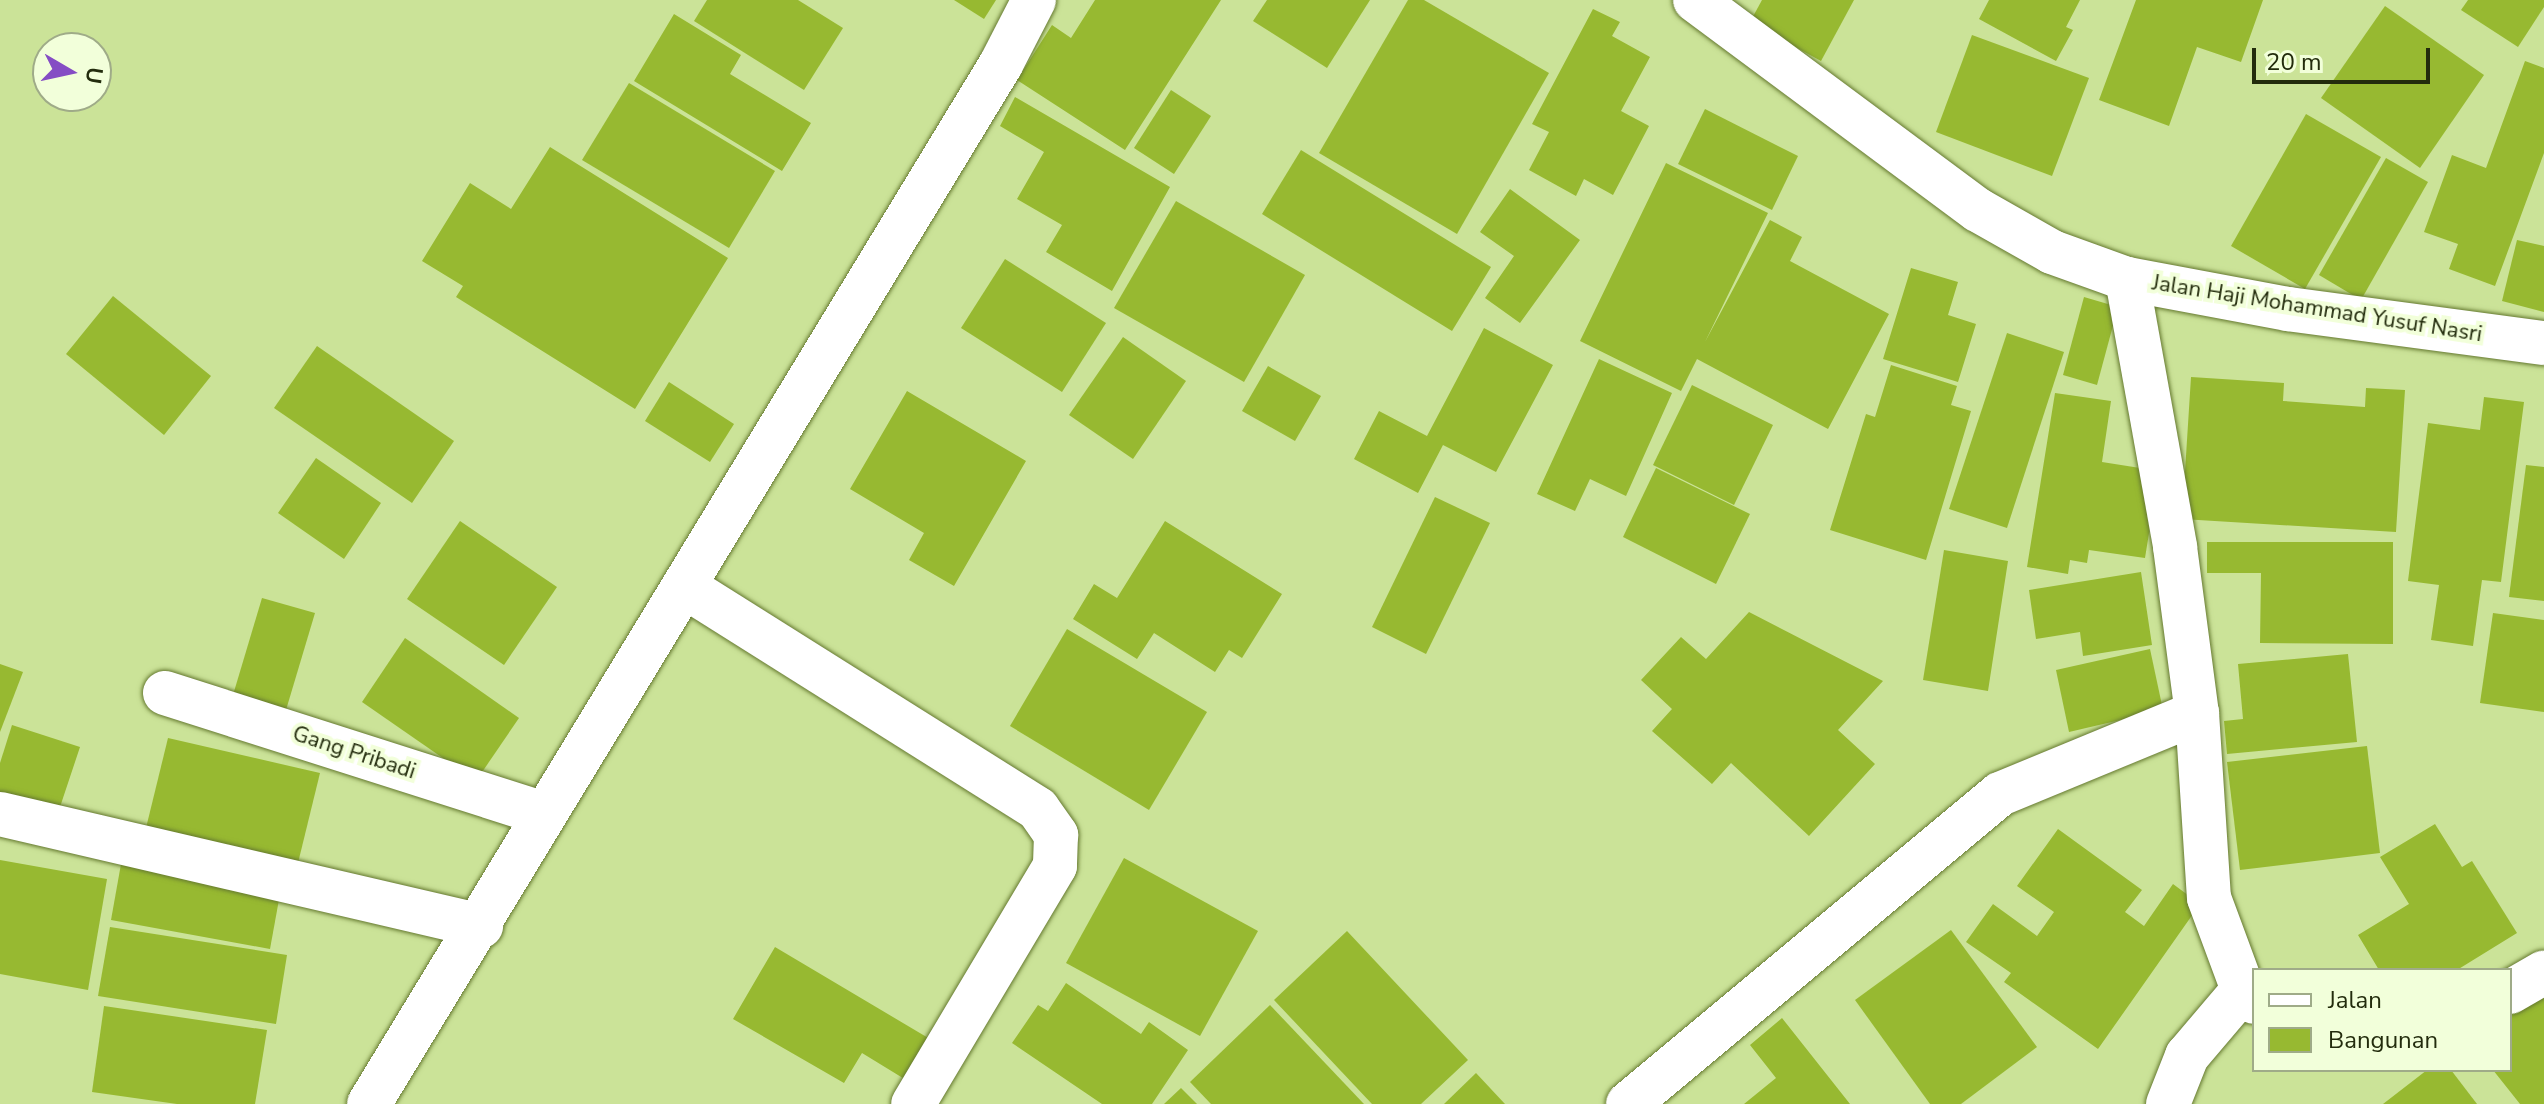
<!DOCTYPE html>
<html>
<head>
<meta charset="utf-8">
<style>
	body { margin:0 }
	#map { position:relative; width:2544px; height:1104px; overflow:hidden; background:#cbe398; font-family:"Nunito Sans",sans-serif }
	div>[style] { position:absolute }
	.building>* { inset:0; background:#97b931 }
	.roads { filter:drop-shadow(0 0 2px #657930) drop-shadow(0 0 2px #657930) }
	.minor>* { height:44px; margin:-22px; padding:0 22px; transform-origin:22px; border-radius:22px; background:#fff }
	span { translate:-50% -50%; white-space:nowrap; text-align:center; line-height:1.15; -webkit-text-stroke:8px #f2ffda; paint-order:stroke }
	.street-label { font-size:22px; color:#232c0d }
	.legend { position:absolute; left:2252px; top:968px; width:260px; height:104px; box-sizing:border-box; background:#f2ffda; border:2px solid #9fab88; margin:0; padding:10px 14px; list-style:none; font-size:24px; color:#232c0d }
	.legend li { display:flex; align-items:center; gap:16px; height:40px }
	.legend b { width:40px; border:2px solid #9fab88 }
	.north { position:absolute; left:32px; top:32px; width:80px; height:80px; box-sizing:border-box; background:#f2ffda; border:2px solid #9fab88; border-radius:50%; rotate:99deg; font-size:22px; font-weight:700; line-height:32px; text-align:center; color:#232c0d }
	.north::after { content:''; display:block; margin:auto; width:28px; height:36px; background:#854dc4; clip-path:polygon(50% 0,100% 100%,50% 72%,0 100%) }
	.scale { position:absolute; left:2252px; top:48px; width:178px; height:36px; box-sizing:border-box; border:4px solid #232c0d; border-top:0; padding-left:10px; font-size:24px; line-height:28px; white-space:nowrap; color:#232c0d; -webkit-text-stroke:6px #f2ffda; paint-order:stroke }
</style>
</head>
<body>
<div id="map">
	<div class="building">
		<div style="clip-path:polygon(707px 0,798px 0,843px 28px,804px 90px,694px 21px)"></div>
		<div style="clip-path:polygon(954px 0,996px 0,984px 19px)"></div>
		<div style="clip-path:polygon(1095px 0,1221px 0,1125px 150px,1017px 80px,1052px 25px,1071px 38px)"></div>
		<div style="clip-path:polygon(1267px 0,1370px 0,1327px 68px,1253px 21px)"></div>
		<div style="clip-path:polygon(1408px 0,1424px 0,1549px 73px,1457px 234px,1319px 153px)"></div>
		<div style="clip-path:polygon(1762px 0,1854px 0,1821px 61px,1750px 22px)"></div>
		<div style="clip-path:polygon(1989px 0,2080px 0,2066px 27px,2073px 30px,2056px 61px,1979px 19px)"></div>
		<div style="clip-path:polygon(2136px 0,2263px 0,2241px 62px,2197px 47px,2169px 126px,2099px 100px)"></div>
		<div style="clip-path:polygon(2468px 0,2544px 0,2544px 7px,2518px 47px,2461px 10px)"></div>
		<div style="clip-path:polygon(2385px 6px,2484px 75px,2420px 168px,2321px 98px)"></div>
		<div style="clip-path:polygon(1593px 9px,1620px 22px,1612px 36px,1650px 57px,1621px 111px,1649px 126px,1613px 195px,1584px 179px,1576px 196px,1529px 170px,1549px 132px,1532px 124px)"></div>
		<div style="clip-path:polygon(674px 14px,741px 55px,730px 74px,811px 123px,782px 171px,634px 81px)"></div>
		<div style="clip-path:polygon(1972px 35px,2089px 78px,2052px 176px,1936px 132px)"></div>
		<div style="clip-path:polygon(2525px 61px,2544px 68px,2544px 153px,2495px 286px,2449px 269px,2458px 244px,2424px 232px,2452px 155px,2486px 168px)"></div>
		<div style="clip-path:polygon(629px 83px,775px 171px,729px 248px,582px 160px)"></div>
		<div style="clip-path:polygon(1171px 90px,1211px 116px,1174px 174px,1134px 148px)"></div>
		<div style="clip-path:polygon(1015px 97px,1170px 187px,1112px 291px,1046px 252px,1062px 225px,1017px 199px,1044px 152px,1000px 126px)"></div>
		<div style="clip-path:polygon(1705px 109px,1798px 156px,1772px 210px,1678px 164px)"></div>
		<div style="clip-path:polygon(2306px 114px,2381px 157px,2305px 289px,2231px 246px)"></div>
		<div style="clip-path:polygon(550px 147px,728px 258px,635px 409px,456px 297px,463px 286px,422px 261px,470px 183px,511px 209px)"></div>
		<div style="clip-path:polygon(1301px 150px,1491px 267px,1452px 331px,1262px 214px)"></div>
		<div style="clip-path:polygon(2386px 158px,2428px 182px,2361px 300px,2319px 275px)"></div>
		<div style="clip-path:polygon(1666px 163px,1768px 213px,1705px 342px,1770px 220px,1802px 237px,1790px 261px,1889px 314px,1828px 429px,1697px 359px,1681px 391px,1580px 341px)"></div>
		<div style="clip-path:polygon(1510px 189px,1580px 240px,1520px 323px,1485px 298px,1514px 256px,1480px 232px)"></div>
		<div style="clip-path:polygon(1176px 201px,1305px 275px,1244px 382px,1114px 308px)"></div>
		<div style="clip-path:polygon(2517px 240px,2544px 246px,2544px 312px,2502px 301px)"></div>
		<div style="clip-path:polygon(1005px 259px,1106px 323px,1062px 392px,961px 328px)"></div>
		<div style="clip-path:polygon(1911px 268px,1958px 282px,1948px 315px,1976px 324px,1958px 382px,1883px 359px)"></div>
		<div style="clip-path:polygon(113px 296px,211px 376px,164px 435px,66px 354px)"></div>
		<div style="clip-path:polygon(2084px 297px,2118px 307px,2097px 385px,2063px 375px)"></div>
		<div style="clip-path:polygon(1484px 328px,1553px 365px,1496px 472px,1443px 445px,1418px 493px,1354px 459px,1379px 411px,1427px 436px)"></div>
		<div style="clip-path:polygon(2007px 333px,2064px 352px,2007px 528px,1949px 509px)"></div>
		<div style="clip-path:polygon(1123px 337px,1186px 381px,1133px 459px,1069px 415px)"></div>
		<div style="clip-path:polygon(317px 346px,454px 441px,412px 503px,274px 408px)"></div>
		<div style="clip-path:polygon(1599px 359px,1672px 393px,1626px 496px,1590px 479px,1575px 511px,1537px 494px)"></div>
		<div style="clip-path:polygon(1891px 365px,1957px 386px,1951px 405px,1971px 411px,1926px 560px,1830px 530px,1866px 414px,1875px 417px)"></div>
		<div style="clip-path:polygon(1268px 366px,1321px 396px,1295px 441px,1242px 411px)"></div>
		<div style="clip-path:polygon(2191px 377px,2284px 383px,2283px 401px,2365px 407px,2366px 388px,2405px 390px,2396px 532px,2182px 519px)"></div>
		<div style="clip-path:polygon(669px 382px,734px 424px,710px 462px,645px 421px)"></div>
		<div style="clip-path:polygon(1692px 385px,1773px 425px,1734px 505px,1653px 465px)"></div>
		<div style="clip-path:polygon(907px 391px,1026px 461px,954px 586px,909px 560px,924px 533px,850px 489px)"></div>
		<div style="clip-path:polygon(2055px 393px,2111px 401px,2102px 462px,2159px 471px,2145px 558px,2089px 550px,2087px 563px,2070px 560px,2068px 574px,2027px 567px)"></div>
		<div style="clip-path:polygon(2484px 397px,2524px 402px,2501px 582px,2482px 580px,2473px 646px,2431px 640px,2439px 585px,2408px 581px,2428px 423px,2480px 430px)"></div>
		<div style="clip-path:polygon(316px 458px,381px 503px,344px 559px,278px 513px)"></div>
		<div style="clip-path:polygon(2526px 465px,2544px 467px,2544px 601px,2509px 597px)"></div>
		<div style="clip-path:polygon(1656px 468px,1750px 514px,1716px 584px,1623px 537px)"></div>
		<div style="clip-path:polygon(1435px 497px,1490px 523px,1426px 654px,1372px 627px)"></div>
		<div style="clip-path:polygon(460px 521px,557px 587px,504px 665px,407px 599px)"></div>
		<div style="clip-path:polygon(1165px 521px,1282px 594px,1242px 658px,1229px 650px,1215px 672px,1154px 633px,1137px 659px,1073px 619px,1094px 584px,1117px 598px)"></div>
		<div style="clip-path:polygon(2207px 542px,2393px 542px,2393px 644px,2260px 643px,2261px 573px,2207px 573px)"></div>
		<div style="clip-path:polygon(1944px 550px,2008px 561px,1988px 691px,1923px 680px)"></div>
		<div style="clip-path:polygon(2141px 572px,2152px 645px,2083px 656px,2080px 632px,2036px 639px,2029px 590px)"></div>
		<div style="clip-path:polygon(262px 598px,315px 613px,286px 710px,233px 695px)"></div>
		<div style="clip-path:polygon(1749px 612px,1883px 681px,1838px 730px,1875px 764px,1809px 836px,1731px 763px,1712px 784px,1652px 731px,1672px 709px,1641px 680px,1681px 637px,1706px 659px)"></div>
		<div style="clip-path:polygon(2493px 613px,2544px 620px,2544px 712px,2480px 703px)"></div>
		<div style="clip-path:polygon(1067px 629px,1207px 712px,1149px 810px,1010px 726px)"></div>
		<div style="clip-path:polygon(405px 638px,519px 718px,476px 781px,362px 702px)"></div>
		<div style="clip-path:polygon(2150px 649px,2163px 710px,2069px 732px,2056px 670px)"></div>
		<div style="clip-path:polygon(2348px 654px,2357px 742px,2227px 754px,2224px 721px,2243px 719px,2238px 664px)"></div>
		<div style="clip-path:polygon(0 664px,23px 672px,0 732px)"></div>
		<div style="clip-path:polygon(12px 725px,80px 747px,56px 819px,0 801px,0 763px)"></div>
		<div style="clip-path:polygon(168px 738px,320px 773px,298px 863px,146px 828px)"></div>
		<div style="clip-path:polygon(2367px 746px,2380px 853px,2240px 870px,2227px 762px)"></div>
		<div style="clip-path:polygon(2435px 824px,2462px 867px,2472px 861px,2517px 933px,2457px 970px,2379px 970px,2358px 935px,2409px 904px,2380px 857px)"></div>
		<div style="clip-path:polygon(2058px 829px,2142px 890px,2125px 912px,2144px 926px,2173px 884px,2200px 904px,2098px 1049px,2004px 982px,2011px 973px,1966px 942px,1993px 904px,2037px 936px,2054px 912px,2017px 886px)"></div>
		<div style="clip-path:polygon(1124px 858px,1258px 931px,1200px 1036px,1066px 963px)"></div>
		<div style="clip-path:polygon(0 860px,107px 879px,88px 990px,0 974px)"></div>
		<div style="clip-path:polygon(121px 864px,280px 894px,270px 949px,111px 920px)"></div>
		<div style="clip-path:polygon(110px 927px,287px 955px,276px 1024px,98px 996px)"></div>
		<div style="clip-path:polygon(1951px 930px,2037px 1047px,1961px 1104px,1930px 1104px,1855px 1000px)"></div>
		<div style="clip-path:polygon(1347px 931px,1468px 1060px,1421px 1104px,1372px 1104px,1274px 1000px)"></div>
		<div style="clip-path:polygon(775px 947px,935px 1042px,911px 1083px,862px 1053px,844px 1083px,733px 1019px)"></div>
		<div style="clip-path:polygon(2544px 974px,2544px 1104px,2520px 1104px,2493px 1070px,2510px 1070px,2510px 1002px)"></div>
		<div style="clip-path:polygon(1066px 983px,1141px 1034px,1149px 1022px,1188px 1050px,1152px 1104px,1102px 1104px,1012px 1043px,1038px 1005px,1048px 1011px)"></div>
		<div style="clip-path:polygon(1270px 1005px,1364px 1104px,1211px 1104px,1190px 1082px)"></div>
		<div style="clip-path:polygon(104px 1006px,267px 1030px,255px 1104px,177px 1104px,92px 1092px)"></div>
		<div style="clip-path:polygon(1782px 1018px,1850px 1104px,1744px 1104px,1776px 1078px,1750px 1045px)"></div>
		<div style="clip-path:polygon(2427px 1070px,2451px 1070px,2477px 1104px,2383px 1104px)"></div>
		<div style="clip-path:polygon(1476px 1073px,1505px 1104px,1444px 1104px)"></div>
		<div style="clip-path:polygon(1181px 1088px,1197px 1104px,1164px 1104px)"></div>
	</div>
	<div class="roads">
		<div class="minor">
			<div style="left:1695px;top:0;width:352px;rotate:36.6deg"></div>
			<div style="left:1978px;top:210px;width:85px;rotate:29.6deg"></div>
			<div style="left:2052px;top:252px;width:80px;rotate:19.8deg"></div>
			<div style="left:2127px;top:279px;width:164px;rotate:10.6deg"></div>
			<div style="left:2288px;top:309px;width:258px;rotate:7.6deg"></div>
			<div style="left:2127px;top:279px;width:272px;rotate:79.8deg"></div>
			<div style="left:2175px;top:547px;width:167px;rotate:82.5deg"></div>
			<div style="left:2197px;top:713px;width:185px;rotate:86.3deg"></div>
			<div style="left:2209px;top:898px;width:98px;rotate:69.7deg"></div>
			<div style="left:2243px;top:990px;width:16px;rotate:47deg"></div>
			<div style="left:684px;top:586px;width:418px;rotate:32.2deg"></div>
			<div style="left:1038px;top:809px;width:32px;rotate:55deg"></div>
			<div style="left:1056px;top:835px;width:31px;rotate:92deg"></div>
			<div style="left:1055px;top:866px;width:277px;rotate:120.8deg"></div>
			<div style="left:165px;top:693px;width:398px;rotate:17.7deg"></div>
			<div style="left:0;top:814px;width:494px;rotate:13.1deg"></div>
			<div style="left:2510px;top:992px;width:39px;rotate:-30deg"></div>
			<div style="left:369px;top:1104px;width:1217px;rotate:-58.71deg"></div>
			<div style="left:1001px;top:64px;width:72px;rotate:-62.7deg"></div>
			<div style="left:1628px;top:1104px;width:484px;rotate:-39.8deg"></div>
			<div style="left:2000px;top:794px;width:213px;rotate:-22.4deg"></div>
			<div style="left:2168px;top:1104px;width:52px;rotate:-68.4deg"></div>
			<div style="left:2187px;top:1056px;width:87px;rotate:-49.7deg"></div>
		</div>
	</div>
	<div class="street-label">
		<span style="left:2317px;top:309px;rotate:9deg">Jalan Haji Mohammad Yusuf Nasri</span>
		<span style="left:354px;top:753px;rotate:18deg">Gang Pribadi</span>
	</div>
	<ul class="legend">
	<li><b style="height:10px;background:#fff"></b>Jalan</li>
	<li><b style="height:22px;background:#97b931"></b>Bangunan</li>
	</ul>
	<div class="north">U</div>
	<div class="scale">20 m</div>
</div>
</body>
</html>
